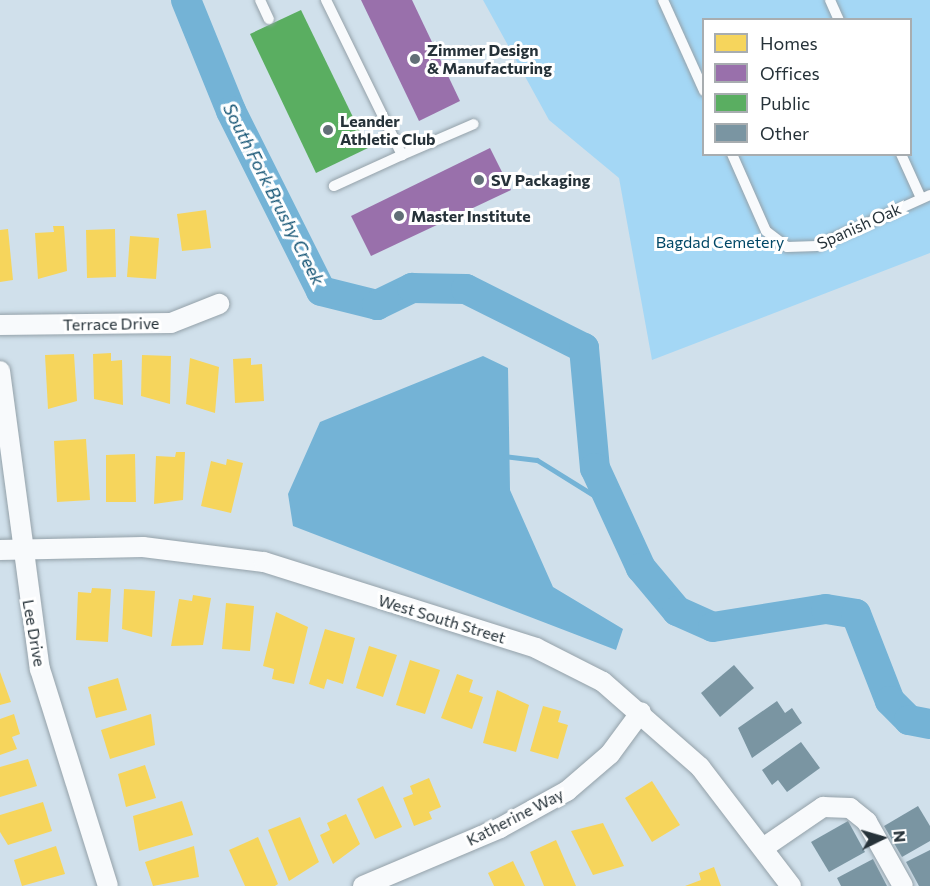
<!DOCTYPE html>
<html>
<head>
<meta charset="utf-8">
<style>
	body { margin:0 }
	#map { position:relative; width:930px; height:886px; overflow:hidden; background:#d0e0eb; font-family:Commissioner,sans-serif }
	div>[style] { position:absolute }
	.green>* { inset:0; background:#a4d7f5 }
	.water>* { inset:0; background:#74b3d6 }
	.homes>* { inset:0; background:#f6d55c }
	.offices>* { inset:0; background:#9970ab }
	.public>* { inset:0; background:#5aae61 }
	.stream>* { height:5px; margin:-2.5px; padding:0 2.5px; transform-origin:2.5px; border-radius:2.5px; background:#74b3d6 }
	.river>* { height:30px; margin:-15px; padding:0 15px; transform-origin:15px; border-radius:15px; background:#74b3d6 }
	.building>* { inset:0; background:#7a95a2 }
	.roads { filter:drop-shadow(0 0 2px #94a1a9) drop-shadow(0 0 2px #94a1a9) }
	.lane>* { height:10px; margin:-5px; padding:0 5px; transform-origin:5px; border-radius:5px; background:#f8fafc }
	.street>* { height:20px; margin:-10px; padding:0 10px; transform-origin:10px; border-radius:10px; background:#f8fafc }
	.dots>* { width:16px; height:16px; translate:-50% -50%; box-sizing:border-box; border:3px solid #fff; border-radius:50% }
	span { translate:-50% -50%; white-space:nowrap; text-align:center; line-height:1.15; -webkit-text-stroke:6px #fff; paint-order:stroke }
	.poi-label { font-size:16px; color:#263239; font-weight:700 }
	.left { translate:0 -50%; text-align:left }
	.street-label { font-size:16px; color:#263239 }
	.park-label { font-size:16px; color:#004766 }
	.water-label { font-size:18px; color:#145474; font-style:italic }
	.legend { position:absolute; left:702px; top:18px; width:210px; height:138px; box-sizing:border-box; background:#fff; border:2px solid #a8adb0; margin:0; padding:8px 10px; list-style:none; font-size:18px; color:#263239 }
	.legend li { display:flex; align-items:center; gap:12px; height:30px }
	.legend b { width:30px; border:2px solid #a8adb0 }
	.north { position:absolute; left:852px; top:808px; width:60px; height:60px; -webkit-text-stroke:4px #fff; paint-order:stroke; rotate:85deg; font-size:16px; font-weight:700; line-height:24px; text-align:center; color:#263239 }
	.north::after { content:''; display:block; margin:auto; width:21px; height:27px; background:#263239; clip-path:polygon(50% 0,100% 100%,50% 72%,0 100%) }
</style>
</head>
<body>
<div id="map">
	<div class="green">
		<div style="clip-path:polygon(evenodd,483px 0,930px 0,930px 253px,652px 360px,619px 178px,549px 120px,483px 0,704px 20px,910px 20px,910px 154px,704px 154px,704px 20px)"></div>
	</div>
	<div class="water">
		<div style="clip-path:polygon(483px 356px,508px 368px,510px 490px,553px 587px,623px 629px,616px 650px,293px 526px,288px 494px,320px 422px)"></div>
	</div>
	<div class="homes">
		<div style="clip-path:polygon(206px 210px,211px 248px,182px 251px,177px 214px)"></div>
		<div style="clip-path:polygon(53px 226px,64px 226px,67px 271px,38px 279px,35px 233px,54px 232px)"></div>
		<div style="clip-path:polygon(8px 229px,13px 280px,0 282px,0 230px)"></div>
		<div style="clip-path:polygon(115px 229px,116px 277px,87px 278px,86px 230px)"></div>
		<div style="clip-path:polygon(130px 236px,159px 238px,156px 279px,127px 277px)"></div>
		<div style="clip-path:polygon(111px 353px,111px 361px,122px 360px,123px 405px,94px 399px,93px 354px)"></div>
		<div style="clip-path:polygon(74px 354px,77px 401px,48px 409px,45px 355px)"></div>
		<div style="clip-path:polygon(142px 355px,171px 356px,170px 404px,141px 396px)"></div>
		<div style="clip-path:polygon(190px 358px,219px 367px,215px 413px,186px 404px)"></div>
		<div style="clip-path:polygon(251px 358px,251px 365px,262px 364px,264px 401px,235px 403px,233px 359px)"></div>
		<div style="clip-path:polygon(86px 439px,90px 500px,57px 502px,54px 441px)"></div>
		<div style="clip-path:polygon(176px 452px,185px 452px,183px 500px,154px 504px,156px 456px,175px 457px)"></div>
		<div style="clip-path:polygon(135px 454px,136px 502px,106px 502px,106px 455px)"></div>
		<div style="clip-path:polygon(227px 459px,243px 463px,231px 513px,201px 506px,211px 461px,226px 465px)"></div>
		<div style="clip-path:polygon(92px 588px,111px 589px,108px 642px,76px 640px,78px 592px,91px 593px)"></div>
		<div style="clip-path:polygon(124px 589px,155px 591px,152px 637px,122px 629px)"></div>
		<div style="clip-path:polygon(193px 595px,211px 598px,203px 645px,171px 646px,179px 599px,192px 601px)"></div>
		<div style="clip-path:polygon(226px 603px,254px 606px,250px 651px,222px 649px)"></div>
		<div style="clip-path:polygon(276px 612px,308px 627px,294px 684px,272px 679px,274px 669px,263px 666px)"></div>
		<div style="clip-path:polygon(325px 629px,355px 638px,343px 684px,327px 679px,324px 689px,309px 684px)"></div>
		<div style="clip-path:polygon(369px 646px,397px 655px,383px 697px,356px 688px)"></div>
		<div style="clip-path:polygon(410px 660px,440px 670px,425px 714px,396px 705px)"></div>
		<div style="clip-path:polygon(0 672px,11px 702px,0 705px)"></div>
		<div style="clip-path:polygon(457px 674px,473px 680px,469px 692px,483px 697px,472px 729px,441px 718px)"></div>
		<div style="clip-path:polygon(118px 678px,127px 710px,96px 718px,88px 687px)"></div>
		<div style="clip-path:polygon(497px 690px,529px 705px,516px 752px,483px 743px)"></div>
		<div style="clip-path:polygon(543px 706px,561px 711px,558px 722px,568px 725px,558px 759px,530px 751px)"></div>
		<div style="clip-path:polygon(14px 714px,20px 734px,12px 737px,17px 749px,0 755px,0 719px)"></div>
		<div style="clip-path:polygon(151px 714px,155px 745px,110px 759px,101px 730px)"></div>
		<div style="clip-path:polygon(28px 759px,37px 786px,0 797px,0 767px)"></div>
		<div style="clip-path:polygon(145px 765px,156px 798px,126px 807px,118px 774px)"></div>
		<div style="clip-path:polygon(429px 778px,441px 807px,429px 812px,432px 819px,414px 826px,403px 798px,413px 794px,410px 786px)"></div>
		<div style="clip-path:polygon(652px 781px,680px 825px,652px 842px,625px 798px)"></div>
		<div style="clip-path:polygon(383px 786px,402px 827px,375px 839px,357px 799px)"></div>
		<div style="clip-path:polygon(182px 801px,193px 835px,139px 851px,133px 816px)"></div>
		<div style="clip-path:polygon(43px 802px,52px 831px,8px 845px,0 832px,0 815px)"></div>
		<div style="clip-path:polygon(346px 814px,360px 844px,333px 864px,320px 835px,330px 830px,327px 823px)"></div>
		<div style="clip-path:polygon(300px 817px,319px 862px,289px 881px,268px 830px)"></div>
		<div style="clip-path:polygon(603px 823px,624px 866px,593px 875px,571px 831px)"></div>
		<div style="clip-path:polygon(258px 837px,278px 884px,275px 886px,245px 886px,229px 850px)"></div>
		<div style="clip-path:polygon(556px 840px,576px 886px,544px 886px,530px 852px)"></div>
		<div style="clip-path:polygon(56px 846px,65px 874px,22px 886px,14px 860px)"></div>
		<div style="clip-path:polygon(194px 846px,199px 877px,153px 886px,145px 862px)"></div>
		<div style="clip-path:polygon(513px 861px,525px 886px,494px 886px,488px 873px)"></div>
		<div style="clip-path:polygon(714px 867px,721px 886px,685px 886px,701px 880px,699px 873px)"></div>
	</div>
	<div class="offices">
		<div style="clip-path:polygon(361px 0,412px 0,460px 101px,419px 121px)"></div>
		<div style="clip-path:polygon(490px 148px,511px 190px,371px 256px,351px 216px)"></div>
	</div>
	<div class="public">
		<div style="clip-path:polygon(301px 10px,368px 148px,316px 173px,250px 34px)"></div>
	</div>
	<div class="stream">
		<div style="left:504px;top:456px;width:33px;rotate:7deg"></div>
		<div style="left:537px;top:460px;width:84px;rotate:31.8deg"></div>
	</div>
	<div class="river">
		<div style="left:186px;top:0;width:120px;rotate:67.9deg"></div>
		<div style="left:231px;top:111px;width:201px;rotate:63.4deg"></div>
		<div style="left:321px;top:291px;width:58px;rotate:14deg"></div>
		<div style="left:377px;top:305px;width:39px;rotate:-26deg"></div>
		<div style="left:412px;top:288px;width:54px;rotate:1.1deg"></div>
		<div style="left:466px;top:289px;width:132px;rotate:26.6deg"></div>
		<div style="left:584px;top:348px;width:121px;rotate:84.8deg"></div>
		<div style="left:595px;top:468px;width:110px;rotate:65.3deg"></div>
		<div style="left:641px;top:568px;width:56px;rotate:50.1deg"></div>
		<div style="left:677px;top:611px;width:39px;rotate:24deg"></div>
		<div style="left:713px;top:627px;width:114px;rotate:-9.1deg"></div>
		<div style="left:826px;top:609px;width:30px;rotate:9deg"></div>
		<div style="left:856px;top:614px;width:93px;rotate:68.7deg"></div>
		<div style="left:890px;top:701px;width:27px;rotate:45deg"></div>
		<div style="left:909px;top:720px;width:21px;rotate:11deg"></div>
	</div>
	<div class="building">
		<div style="clip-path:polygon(734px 665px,754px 688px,720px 717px,701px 693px)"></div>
		<div style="clip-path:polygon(777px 701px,785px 713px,792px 708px,802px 723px,752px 758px,738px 728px)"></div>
		<div style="clip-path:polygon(801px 742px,820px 768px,787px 792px,778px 780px,772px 785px,762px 770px)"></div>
		<div style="clip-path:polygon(918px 806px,930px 826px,930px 841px,902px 857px,884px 826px)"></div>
		<div style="clip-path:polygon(848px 821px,865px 852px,829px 872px,811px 842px)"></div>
		<div style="clip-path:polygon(930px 850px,930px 886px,919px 886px,906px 862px)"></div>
		<div style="clip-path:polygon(873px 859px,887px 886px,841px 886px,837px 878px)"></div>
	</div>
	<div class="roads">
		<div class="lane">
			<div style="left:260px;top:0;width:21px;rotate:65deg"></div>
			<div style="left:326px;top:0;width:173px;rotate:63.9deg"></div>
			<div style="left:402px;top:155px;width:75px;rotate:155.5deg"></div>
			<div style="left:663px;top:0;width:100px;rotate:65.7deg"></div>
			<div style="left:830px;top:0;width:22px;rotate:66deg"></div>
			<div style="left:732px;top:154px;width:84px;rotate:66.2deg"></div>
			<div style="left:766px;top:231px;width:26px;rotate:37deg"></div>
			<div style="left:787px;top:247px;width:30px;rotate:-2deg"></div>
			<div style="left:817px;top:246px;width:124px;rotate:-24.3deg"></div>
			<div style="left:901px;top:154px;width:48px;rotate:65.6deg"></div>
			<div style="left:402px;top:155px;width:78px;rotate:-23.3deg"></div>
		</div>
		<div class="street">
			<div style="left:0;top:325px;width:171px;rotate:-0.7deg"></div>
			<div style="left:171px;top:323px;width:52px;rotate:-21.6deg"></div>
			<div style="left:0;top:371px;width:301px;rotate:82.4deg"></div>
			<div style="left:40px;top:669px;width:227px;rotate:72.6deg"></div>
			<div style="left:0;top:550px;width:143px;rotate:-1.2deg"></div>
			<div style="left:143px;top:547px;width:122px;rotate:7.1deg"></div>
			<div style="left:264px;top:562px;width:285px;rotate:17.5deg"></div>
			<div style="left:536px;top:648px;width:75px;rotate:26.9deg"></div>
			<div style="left:603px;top:682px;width:129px;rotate:41.2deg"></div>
			<div style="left:700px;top:767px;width:150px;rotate:52.6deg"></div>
			<div style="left:763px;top:848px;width:73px;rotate:-34.3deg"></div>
			<div style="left:823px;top:807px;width:27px;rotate:2deg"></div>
			<div style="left:850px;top:808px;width:22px;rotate:39deg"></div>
			<div style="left:867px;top:822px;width:73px;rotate:60.6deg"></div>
			<div style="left:363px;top:886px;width:149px;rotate:-22.9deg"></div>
			<div style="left:500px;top:828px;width:77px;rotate:-28.9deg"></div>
			<div style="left:567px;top:791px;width:57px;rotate:-40.7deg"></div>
			<div style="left:610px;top:754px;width:52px;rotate:-53.6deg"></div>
		</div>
	</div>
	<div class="dots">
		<div style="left:415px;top:59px;background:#626f77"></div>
		<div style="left:328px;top:130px;background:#626f77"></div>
		<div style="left:479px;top:180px;background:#626f77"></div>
		<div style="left:399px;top:216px;background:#626f77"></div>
	</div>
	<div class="poi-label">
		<span class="left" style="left:427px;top:59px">Zimmer Design<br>&amp; Manufacturing</span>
		<span class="left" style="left:340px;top:130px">Leander<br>Athletic Club</span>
		<span class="left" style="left:491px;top:180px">SV Packaging</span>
		<span class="left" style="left:411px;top:216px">Master Institute</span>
	</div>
	<div class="street-label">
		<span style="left:859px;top:226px;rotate:-24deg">Spanish Oak</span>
		<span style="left:111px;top:324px;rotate:-1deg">Terrace Drive</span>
		<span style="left:442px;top:619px;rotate:17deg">West South Street</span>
		<span style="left:34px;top:633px;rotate:80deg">Lee Drive</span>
		<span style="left:515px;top:817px;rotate:-27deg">Katherine Way</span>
	</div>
	<div class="park-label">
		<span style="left:720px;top:242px">Bagdad Cemetery</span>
	</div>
	<div class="water-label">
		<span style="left:274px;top:194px;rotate:63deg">South Fork Brushy Creek</span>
	</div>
	<ul class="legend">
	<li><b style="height:16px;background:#f6d55c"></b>Homes</li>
	<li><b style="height:16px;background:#9970ab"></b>Offices</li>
	<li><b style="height:16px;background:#5aae61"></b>Public</li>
	<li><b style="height:16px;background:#7a95a2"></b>Other</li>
	</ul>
	<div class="north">N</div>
</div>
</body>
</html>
